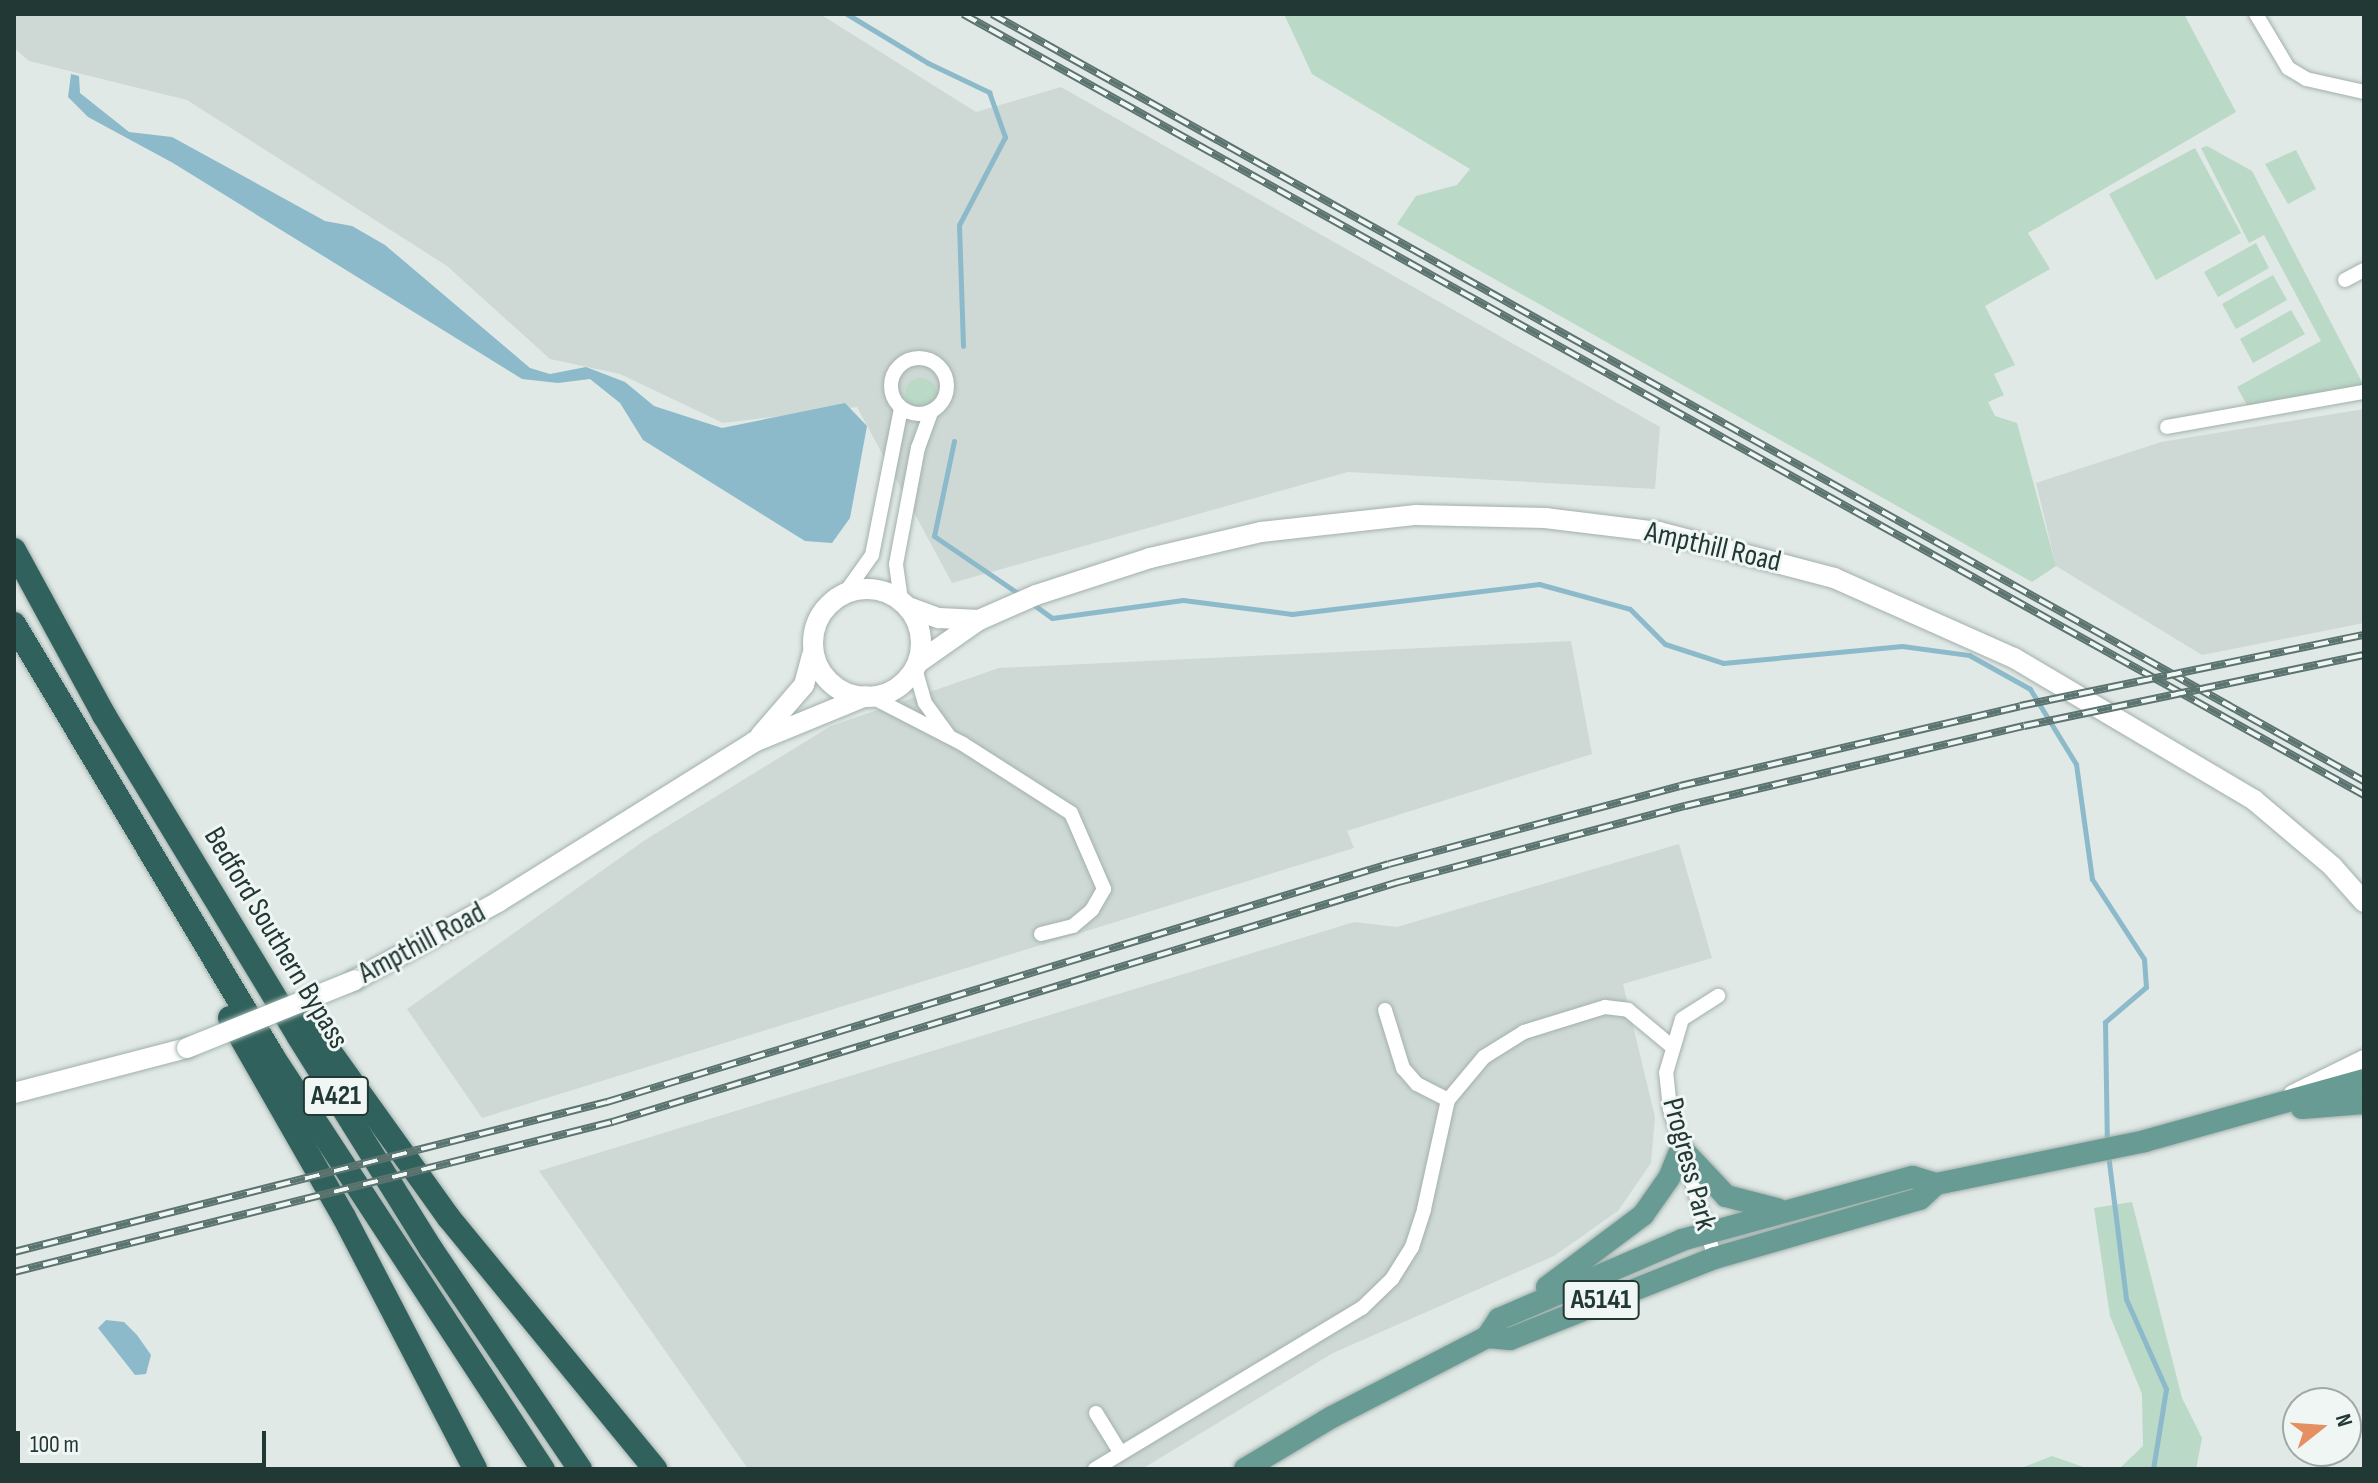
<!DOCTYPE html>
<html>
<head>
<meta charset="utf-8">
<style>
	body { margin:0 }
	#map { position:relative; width:2378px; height:1483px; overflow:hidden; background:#e0e9e6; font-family:"Sofia Sans Condensed",sans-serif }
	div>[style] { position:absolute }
	.built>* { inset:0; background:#ced9d5 }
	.green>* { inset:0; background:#bad9c6 }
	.round { border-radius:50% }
	.water>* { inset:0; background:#8cbaca }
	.stream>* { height:5px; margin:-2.5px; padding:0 2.5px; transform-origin:2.5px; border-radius:2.5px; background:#8cbaca }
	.roads { filter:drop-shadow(0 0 2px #a3b0ad) drop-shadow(0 0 2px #a3b0ad) }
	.street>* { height:14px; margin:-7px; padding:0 7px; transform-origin:7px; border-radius:7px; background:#fff }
	.street>.ring { margin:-7px; padding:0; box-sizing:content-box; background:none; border:14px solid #fff; border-radius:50% }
	.secondary>* { height:20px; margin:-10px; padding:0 10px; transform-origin:10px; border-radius:10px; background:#fff }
	.secondary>.ring { margin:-10px; padding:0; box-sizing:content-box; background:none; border:20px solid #fff; border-radius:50% }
	.primary>* { height:22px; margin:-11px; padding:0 11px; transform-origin:11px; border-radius:11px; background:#689b93 }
	.highway>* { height:24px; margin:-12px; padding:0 12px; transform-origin:12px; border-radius:12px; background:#31615c }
	.rail>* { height:8px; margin-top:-4px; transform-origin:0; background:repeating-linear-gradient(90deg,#f0f6f4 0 15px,#5c7470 0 30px); box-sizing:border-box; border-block:2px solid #5c7470 }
	.bridges { filter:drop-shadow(0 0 2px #a0b4af) drop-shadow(0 0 2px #a0b4af) }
	.secondary-bridge>* { height:20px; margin:-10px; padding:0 10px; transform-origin:10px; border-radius:10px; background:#fff }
	span { translate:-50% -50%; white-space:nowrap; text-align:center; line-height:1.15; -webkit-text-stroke:6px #f0f6f4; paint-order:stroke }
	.shield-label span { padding:2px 6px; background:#f0f6f4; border:2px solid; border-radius:6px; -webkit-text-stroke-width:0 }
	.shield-label { font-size:28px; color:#223834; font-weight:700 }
	.street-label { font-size:30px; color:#223834 }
	.frame { position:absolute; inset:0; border:16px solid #223834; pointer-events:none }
	.north { position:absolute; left:2282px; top:1387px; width:80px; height:80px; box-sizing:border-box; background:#f0f6f4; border:2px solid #9eaaa7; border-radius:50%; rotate:73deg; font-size:22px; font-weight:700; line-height:32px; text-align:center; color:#223834 }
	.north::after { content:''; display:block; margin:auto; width:28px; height:36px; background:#e59062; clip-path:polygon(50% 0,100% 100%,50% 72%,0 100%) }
	.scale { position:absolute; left:16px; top:1431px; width:250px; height:36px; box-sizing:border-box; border:4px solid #223834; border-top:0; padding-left:10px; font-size:24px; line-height:28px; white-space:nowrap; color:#223834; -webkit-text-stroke:6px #f0f6f4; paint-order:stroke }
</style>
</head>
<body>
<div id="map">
	<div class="built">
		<div style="clip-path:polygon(14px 14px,820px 14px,976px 112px,1061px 87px,1660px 427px,1655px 489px,1348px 472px,952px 583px,857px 407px,723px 423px,620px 374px,550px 359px,447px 266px,187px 100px,29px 61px,14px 48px)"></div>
		<div style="clip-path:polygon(2364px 409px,2364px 623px,2202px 655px,2056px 566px,2036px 483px,2161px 442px)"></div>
		<div style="clip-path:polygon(1571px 641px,1592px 754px,1347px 831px,1354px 848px,482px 1118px,407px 1009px,645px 840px,831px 726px,999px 668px)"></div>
		<div style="clip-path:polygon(1679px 844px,1712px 958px,1623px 984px,1655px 1117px,1651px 1163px,1618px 1211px,1554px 1256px,1333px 1353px,1142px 1469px,748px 1469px,539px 1171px,1354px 922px,1397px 927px)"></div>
	</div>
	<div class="green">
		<div style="clip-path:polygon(1284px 14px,2184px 14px,2236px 112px,2028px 233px,2050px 269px,1985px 306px,2015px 365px,1994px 374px,2004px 395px,1988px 402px,1995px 416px,2017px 423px,2056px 566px,2032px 582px,1397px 224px,1416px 196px,1457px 185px,1470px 169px,1312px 74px)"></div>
		<div style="clip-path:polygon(2207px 146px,2252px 171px,2364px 386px,2249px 409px,2237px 387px,2321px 341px,2264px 235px,2249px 243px,2201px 148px)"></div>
		<div style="clip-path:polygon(2195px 148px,2241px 233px,2156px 280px,2109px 194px)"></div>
		<div style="clip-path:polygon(2296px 150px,2316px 189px,2288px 204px,2265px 164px)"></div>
		<div style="clip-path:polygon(2256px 243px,2269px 268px,2218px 297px,2204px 272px)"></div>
		<div style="clip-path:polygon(2273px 275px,2287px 300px,2236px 329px,2222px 304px)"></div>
		<div style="clip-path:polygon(2291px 310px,2305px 334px,2253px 363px,2240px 339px)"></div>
		<div class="round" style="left:905px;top:378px;width:32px;height:32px"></div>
		<div style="clip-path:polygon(2132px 1202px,2182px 1398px,2202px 1438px,2196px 1469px,2119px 1469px,2143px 1446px,2142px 1394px,2110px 1316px,2094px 1208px)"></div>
		<div style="clip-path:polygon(2052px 1456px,2089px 1469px,2019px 1469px)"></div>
	</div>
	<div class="water">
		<div style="clip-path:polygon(71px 74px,79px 76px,80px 93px,129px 132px,172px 137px,325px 221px,352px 226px,385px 245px,530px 368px,550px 374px,586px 367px,625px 382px,654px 406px,722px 428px,845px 403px,867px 426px,850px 518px,832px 543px,805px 541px,643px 440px,620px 403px,590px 379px,558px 383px,522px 379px,173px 163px,88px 117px,68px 97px)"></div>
		<div style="clip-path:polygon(106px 1320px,124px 1322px,137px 1335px,151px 1355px,146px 1374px,135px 1375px,98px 1328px)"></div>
	</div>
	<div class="stream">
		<div style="left:847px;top:14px;width:95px;rotate:31.2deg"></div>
		<div style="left:928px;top:63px;width:68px;rotate:25.4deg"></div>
		<div style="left:989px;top:92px;width:48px;rotate:70.4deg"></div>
		<div style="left:1005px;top:137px;width:99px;rotate:117.6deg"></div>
		<div style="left:959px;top:225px;width:121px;rotate:88.1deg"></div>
		<div style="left:954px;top:441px;width:97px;rotate:101.9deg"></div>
		<div style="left:934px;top:536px;width:103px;rotate:34.3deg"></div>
		<div style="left:1030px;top:602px;width:27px;rotate:36deg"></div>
		<div style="left:1052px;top:618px;width:132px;rotate:-7.8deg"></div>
		<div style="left:1183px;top:600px;width:110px;rotate:7.3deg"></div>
		<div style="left:1292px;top:614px;width:249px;rotate:-6.9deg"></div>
		<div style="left:1539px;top:584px;width:94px;rotate:15.4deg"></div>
		<div style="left:1630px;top:609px;width:49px;rotate:45deg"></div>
		<div style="left:1665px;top:644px;width:61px;rotate:18.1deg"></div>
		<div style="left:1723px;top:663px;width:180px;rotate:-5.4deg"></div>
		<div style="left:1902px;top:646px;width:68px;rotate:7.7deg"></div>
		<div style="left:1969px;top:655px;width:70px;rotate:29.1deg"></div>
		<div style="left:2030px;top:689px;width:88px;rotate:58.5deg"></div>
		<div style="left:2076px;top:764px;width:116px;rotate:82.1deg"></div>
		<div style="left:2092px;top:879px;width:95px;rotate:57deg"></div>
		<div style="left:2144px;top:959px;width:28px;rotate:86deg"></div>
		<div style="left:2146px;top:987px;width:54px;rotate:139.5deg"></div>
		<div style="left:2105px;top:1022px;width:122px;rotate:89.1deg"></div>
		<div style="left:2108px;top:1154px;width:146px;rotate:82.9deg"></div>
		<div style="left:2126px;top:1299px;width:98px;rotate:66deg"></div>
		<div style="left:2166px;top:1389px;width:81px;rotate:99.2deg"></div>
	</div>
	<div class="roads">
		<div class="street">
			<div style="left:2256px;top:14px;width:63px;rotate:59.3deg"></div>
			<div style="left:2288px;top:68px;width:21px;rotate:31deg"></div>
			<div style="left:2306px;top:79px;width:59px;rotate:12.6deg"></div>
			<div style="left:2345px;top:280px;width:21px;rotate:-28deg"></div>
			<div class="ring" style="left:891px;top:358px;width:42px;height:42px"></div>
			<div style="left:2167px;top:427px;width:200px;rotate:-10.1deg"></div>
			<div style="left:845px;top:593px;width:47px;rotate:-54.6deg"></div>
			<div style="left:872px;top:555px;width:150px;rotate:-78.8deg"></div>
			<div style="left:901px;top:600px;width:36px;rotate:-98deg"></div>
			<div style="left:896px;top:564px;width:118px;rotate:-79.3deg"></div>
			<div style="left:918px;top:448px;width:38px;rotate:-70deg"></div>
			<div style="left:916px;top:672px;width:32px;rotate:74deg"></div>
			<div style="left:925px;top:703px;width:39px;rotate:54deg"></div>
			<div style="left:872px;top:697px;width:102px;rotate:27.3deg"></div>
			<div style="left:963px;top:744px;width:128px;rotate:32.6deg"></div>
			<div style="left:1071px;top:813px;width:83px;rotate:66.5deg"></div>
			<div style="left:1104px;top:889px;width:24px;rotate:120deg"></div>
			<div style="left:1092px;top:910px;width:25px;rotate:140deg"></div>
			<div style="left:1073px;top:926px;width:33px;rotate:166deg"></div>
			<div style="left:1385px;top:1010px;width:61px;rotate:72.8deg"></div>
			<div style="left:1403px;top:1068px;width:21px;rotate:49deg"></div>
			<div style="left:1417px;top:1084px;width:35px;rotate:27deg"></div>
			<div style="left:1715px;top:1258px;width:156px;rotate:-106.8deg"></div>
			<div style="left:1670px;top:1109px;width:36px;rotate:-96deg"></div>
			<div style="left:1666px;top:1073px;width:56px;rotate:-73.5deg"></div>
			<div style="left:1682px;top:1019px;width:43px;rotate:-32.6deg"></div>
			<div style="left:1096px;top:1413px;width:46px;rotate:58.4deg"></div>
			<div style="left:1095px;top:1469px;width:312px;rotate:-31.1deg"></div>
			<div style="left:1362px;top:1308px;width:42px;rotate:-44deg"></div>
			<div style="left:1392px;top:1279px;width:38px;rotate:-58deg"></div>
			<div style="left:1412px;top:1247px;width:40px;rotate:-72deg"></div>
			<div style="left:1424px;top:1209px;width:112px;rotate:-77.6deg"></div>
			<div style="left:1448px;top:1100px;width:56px;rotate:-50.1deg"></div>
			<div style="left:1484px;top:1057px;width:47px;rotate:-32deg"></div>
			<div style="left:1524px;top:1032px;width:85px;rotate:-17.2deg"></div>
			<div style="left:1605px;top:1007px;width:23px;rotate:7deg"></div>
			<div style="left:1628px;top:1010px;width:55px;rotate:39.8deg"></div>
		</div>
		<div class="secondary">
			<div class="ring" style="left:813px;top:589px;width:88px;height:88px"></div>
			<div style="left:908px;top:607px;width:33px;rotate:20deg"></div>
			<div style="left:939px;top:618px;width:40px;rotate:2.9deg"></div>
			<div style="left:919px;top:662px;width:73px;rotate:-35deg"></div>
			<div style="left:979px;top:620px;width:62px;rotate:-23.7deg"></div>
			<div style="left:1036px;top:595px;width:120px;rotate:-18deg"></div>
			<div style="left:1150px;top:558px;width:114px;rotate:-13.2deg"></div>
			<div style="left:1261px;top:532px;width:156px;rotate:-6.3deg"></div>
			<div style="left:1416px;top:515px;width:129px;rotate:1.3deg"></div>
			<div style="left:1545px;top:518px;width:115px;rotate:7deg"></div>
			<div style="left:1659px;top:532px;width:181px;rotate:14.7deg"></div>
			<div style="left:1834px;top:578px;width:197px;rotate:24deg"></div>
			<div style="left:2014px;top:658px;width:279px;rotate:30.6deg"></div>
			<div style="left:2254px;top:800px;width:102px;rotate:40.2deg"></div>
			<div style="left:2332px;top:866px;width:48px;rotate:48.4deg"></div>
			<div style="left:760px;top:736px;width:67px;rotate:-49.2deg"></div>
			<div style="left:804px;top:685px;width:30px;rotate:-75deg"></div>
			<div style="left:355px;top:980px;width:163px;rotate:-28.6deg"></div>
			<div style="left:498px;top:902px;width:302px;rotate:-32deg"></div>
			<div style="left:754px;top:742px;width:121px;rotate:-22.3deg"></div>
			<div style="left:14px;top:1093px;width:179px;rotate:-14.6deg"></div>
			<div style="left:2293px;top:1095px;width:79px;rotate:-26.2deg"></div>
		</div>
		<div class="primary">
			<div style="left:2302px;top:1108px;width:62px;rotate:-4.6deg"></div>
			<div style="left:1681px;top:1148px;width:66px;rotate:46.8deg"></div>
			<div style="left:1726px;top:1196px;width:53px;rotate:14.3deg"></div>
			<div style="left:1547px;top:1287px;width:120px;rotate:-36.9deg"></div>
			<div style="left:1643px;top:1215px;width:45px;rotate:-54.9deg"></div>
			<div style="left:1669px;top:1178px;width:32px;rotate:-68deg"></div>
			<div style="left:1487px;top:1337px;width:23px;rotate:5deg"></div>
			<div style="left:1510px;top:1339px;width:220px;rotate:-21.6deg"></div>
			<div style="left:1715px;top:1258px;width:213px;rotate:-16.1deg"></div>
			<div style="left:1920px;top:1199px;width:22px;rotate:-43deg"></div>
			<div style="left:1245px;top:1469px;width:101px;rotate:-30.9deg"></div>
			<div style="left:1332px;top:1417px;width:174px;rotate:-27.3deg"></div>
			<div style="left:1487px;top:1337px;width:22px;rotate:-56deg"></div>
			<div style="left:1499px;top:1319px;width:199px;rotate:-23.3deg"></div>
			<div style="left:1682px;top:1240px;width:239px;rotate:-15.3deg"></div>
			<div style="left:1913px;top:1177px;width:24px;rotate:17deg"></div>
			<div style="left:1936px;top:1184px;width:213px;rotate:-11.6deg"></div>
			<div style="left:2145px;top:1141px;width:227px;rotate:-15.6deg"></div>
		</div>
		<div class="highway">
			<div style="left:14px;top:550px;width:188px;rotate:61.4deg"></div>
			<div style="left:104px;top:715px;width:376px;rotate:58.8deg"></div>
			<div style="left:299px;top:1037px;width:250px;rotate:58.1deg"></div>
			<div style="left:431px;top:1249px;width:266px;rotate:55.9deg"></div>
			<div style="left:14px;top:624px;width:505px;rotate:59.11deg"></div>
			<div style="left:273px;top:1057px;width:493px;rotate:56.8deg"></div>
			<div style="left:305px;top:1017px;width:247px;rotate:54.4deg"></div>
			<div style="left:449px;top:1218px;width:325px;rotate:50.6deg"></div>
			<div style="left:230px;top:1018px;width:229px;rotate:60.2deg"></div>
			<div style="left:344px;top:1217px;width:284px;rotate:62.5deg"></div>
		</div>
	</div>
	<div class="rail">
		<div style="left:963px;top:14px;width:1604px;rotate:29.14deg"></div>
		<div style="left:992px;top:14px;width:1572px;rotate:29.21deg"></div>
		<div style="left:14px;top:1252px;width:612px;rotate:-14.2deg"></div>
		<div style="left:607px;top:1102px;width:817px;rotate:-16.93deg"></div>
		<div style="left:1389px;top:864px;width:301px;rotate:-15deg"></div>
		<div style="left:1680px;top:786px;width:349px;rotate:-13.2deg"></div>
		<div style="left:2020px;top:706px;width:351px;rotate:-11.7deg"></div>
		<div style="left:14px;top:1272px;width:617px;rotate:-14.08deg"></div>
		<div style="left:612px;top:1122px;width:819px;rotate:-16.97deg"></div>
		<div style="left:1395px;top:883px;width:300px;rotate:-14.9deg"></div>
		<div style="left:1685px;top:806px;width:348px;rotate:-13.3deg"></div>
		<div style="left:2024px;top:726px;width:347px;rotate:-11.8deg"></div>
	</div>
	<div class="bridges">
		<div class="secondary-bridge">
			<div style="left:187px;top:1048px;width:181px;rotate:-22deg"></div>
		</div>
	</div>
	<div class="shield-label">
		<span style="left:336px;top:1096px">A421</span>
		<span style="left:1601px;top:1300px">A5141</span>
	</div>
	<div class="street-label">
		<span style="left:1713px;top:547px;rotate:13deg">Ampthill Road</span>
		<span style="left:276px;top:938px;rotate:59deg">Bedford Southern Bypass</span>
		<span style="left:422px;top:943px;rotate:-28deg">Ampthill Road</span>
		<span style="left:1689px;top:1164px;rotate:75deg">Progress Park</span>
	</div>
	<div class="frame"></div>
	<div class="north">N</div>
	<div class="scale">100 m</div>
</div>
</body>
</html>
